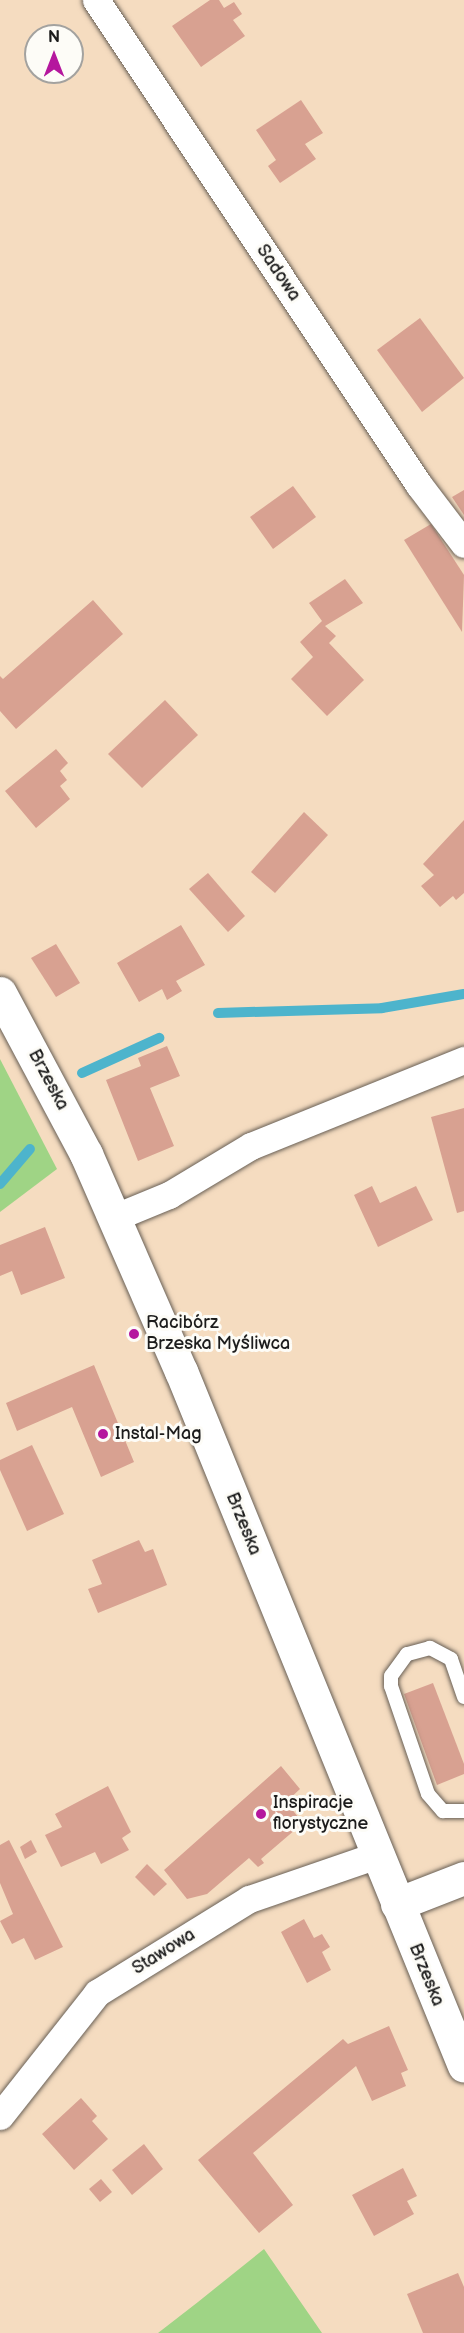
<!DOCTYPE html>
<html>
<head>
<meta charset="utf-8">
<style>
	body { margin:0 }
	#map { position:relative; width:464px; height:2333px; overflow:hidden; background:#f5dcc0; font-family:"Balsamiq Sans",sans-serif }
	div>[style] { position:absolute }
	.green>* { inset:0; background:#9fd485 }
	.stream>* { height:10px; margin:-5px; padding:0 5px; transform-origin:5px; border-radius:5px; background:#4db4cc }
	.building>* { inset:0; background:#d8a191 }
	.roads { filter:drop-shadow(0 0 2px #685f55) drop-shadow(0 0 2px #685f55) }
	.lane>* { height:14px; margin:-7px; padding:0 7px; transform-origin:7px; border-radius:7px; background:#fff }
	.street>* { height:27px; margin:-13.5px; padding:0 13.5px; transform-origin:13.5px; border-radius:13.5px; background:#fff }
	.secondary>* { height:33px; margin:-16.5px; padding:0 16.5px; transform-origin:16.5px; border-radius:16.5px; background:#fff }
	.dots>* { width:16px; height:16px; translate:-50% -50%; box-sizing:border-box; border:3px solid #fdfcf7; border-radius:50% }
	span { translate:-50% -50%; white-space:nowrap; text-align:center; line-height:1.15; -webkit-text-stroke:6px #fdfcf7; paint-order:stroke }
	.street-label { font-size:18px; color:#1c1c1c }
	.poi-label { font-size:18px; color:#1c1c1c }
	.left { translate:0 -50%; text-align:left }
	.north { position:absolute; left:24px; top:24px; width:60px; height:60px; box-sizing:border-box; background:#fdfcf7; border:2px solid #a3a29f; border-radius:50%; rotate:0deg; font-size:16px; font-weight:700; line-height:24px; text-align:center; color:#1c1c1c }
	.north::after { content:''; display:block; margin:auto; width:21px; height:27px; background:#b5179e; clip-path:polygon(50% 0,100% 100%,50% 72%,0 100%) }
</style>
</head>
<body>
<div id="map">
	<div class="green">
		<div style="clip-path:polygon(0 1059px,57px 1169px,0 1212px)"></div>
		<div style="clip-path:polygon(264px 2249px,322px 2333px,158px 2333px,198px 2302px)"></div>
	</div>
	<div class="stream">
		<div style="left:218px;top:1013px;width:164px;rotate:-1.7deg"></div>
		<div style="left:382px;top:1008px;width:83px;rotate:-9.7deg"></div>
		<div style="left:82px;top:1073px;width:85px;rotate:-24.4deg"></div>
		<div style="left:0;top:1184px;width:46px;rotate:-49.4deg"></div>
	</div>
	<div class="building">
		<div style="clip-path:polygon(210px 0,219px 0,224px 8px,234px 2px,242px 14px,233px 20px,245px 36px,201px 67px,172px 26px)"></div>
		<div style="clip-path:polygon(301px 100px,323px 133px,305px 144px,316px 159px,280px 183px,268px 166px,276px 160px,256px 130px)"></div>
		<div style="clip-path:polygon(420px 318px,464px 378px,422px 412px,377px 350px)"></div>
		<div style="clip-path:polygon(293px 486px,316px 517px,273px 549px,250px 517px)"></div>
		<div style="clip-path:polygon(464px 490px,464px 515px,452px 497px)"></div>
		<div style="clip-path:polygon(431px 524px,464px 575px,462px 632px,404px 540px)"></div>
		<div style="clip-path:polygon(345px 579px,363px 603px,325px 626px,336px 636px,329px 643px,364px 680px,327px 716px,291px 679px,313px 657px,300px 642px,322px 621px,309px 603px)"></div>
		<div style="clip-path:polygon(93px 600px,123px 634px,16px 729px,0 711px,0 676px,3px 679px)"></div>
		<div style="clip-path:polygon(165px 700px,198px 735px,142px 788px,108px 754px)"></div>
		<div style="clip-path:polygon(56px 749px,68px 763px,60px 771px,67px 780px,60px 786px,70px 799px,36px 828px,5px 791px)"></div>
		<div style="clip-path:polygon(304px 812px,328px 835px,275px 893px,251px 872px)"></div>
		<div style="clip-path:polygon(464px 820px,464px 893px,456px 900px,453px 896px,440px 907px,421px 886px,434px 875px,423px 864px)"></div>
		<div style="clip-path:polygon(208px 873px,245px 916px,228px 932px,189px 889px)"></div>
		<div style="clip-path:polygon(181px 925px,205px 965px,176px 981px,182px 991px,167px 1000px,162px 989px,139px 1002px,117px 963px)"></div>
		<div style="clip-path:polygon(56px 944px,80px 983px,56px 997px,31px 958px)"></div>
		<div style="clip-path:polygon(167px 1046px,180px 1076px,150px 1088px,174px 1146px,138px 1161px,106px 1080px,141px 1066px,138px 1058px)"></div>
		<div style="clip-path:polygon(464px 1108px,464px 1211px,457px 1213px,431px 1117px)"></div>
		<div style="clip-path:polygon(372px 1186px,380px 1203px,416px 1186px,433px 1220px,378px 1247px,354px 1195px)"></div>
		<div style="clip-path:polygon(45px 1227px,65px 1278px,21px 1295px,12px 1271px,0 1276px,0 1245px)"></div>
		<div style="clip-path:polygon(94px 1365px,134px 1462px,101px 1477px,72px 1407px,17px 1431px,6px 1403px)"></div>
		<div style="clip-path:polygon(32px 1445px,64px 1514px,27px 1531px,0 1470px,0 1460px)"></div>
		<div style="clip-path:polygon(139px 1540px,145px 1552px,153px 1549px,167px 1585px,98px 1613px,88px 1589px,102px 1584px,92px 1560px)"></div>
		<div style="clip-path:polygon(433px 1683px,464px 1764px,464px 1774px,437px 1785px,404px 1694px)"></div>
		<div style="clip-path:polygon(281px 1766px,300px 1789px,286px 1802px,303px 1823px,261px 1859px,264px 1863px,258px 1867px,249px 1858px,207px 1894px,187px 1899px,164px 1870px)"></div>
		<div style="clip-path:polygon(108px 1786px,131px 1832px,122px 1838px,129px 1850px,101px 1864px,95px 1852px,61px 1867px,45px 1835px,62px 1827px,55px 1814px)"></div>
		<div style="clip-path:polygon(9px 1840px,63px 1947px,35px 1960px,24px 1938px,12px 1944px,0 1921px,13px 1914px,0 1883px,0 1845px)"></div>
		<div style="clip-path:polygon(31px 1840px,37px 1852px,25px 1859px,20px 1847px)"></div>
		<div style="clip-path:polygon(147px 1864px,167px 1884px,154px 1896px,135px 1877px)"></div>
		<div style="clip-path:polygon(304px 1919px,314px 1938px,322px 1934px,330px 1947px,322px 1952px,331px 1970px,307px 1983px,281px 1932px)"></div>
		<div style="clip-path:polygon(389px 2026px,408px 2070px,401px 2073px,406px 2086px,372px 2101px,356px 2066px,253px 2153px,293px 2205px,259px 2233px,198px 2160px,343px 2039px,348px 2044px)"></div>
		<div style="clip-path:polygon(81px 2098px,97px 2116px,92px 2121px,108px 2139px,74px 2170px,42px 2134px)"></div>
		<div style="clip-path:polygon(144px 2144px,163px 2169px,132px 2195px,112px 2170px)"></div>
		<div style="clip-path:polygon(403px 2168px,417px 2196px,407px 2201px,414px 2214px,374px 2236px,352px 2195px)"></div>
		<div style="clip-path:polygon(101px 2179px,112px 2192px,100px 2202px,89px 2189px)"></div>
		<div style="clip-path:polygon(458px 2273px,464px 2287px,464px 2333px,423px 2333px,407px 2294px)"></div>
	</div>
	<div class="roads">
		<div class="lane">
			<div style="left:464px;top:1697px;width:40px;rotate:-108.9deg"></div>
			<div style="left:451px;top:1659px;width:24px;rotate:-152deg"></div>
			<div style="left:430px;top:1648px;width:24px;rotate:165deg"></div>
			<div style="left:407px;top:1654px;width:27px;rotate:126deg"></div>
			<div style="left:391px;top:1676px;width:10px;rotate:90deg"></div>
			<div style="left:391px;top:1686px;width:114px;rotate:71.1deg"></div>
			<div style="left:428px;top:1794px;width:23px;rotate:49deg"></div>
			<div style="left:443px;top:1811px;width:21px"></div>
		</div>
		<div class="street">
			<div style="left:96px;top:0;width:583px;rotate:56.34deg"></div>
			<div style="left:419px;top:485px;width:74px;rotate:52.7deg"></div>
			<div style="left:113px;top:1218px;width:61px;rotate:-22.3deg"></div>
			<div style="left:169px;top:1195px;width:96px;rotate:-30.9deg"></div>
			<div style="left:251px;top:1146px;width:230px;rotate:-22deg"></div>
			<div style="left:0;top:2116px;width:157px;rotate:-51.7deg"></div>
			<div style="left:97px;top:1993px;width:179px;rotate:-31.7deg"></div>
			<div style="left:249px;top:1899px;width:135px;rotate:-19deg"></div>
		</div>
		<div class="secondary">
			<div style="left:0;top:993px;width:183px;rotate:61.9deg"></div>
			<div style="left:86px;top:1154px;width:237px;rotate:66.4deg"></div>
			<div style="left:181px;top:1371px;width:750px;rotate:67.84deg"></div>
			<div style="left:397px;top:1904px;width:72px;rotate:-21.2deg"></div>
		</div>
	</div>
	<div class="dots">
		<div style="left:134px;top:1334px;background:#b5179e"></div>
		<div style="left:103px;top:1434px;background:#b5179e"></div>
		<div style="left:261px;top:1814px;background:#b5179e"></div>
	</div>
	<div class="street-label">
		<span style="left:278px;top:273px;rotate:56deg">Sadowa</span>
		<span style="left:48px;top:1080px;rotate:62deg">Brzeska</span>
		<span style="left:243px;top:1524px;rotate:68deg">Brzeska</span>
		<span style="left:164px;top:1952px;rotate:-32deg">Stawowa</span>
		<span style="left:426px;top:1975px;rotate:68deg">Brzeska</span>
	</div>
	<div class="poi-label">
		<span class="left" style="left:146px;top:1334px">Racibórz<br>Brzeska Myśliwca</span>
		<span class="left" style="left:115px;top:1434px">Instal-Mag</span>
		<span class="left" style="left:273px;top:1814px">Inspiracje<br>florystyczne</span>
	</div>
	<div class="north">N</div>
</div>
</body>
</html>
